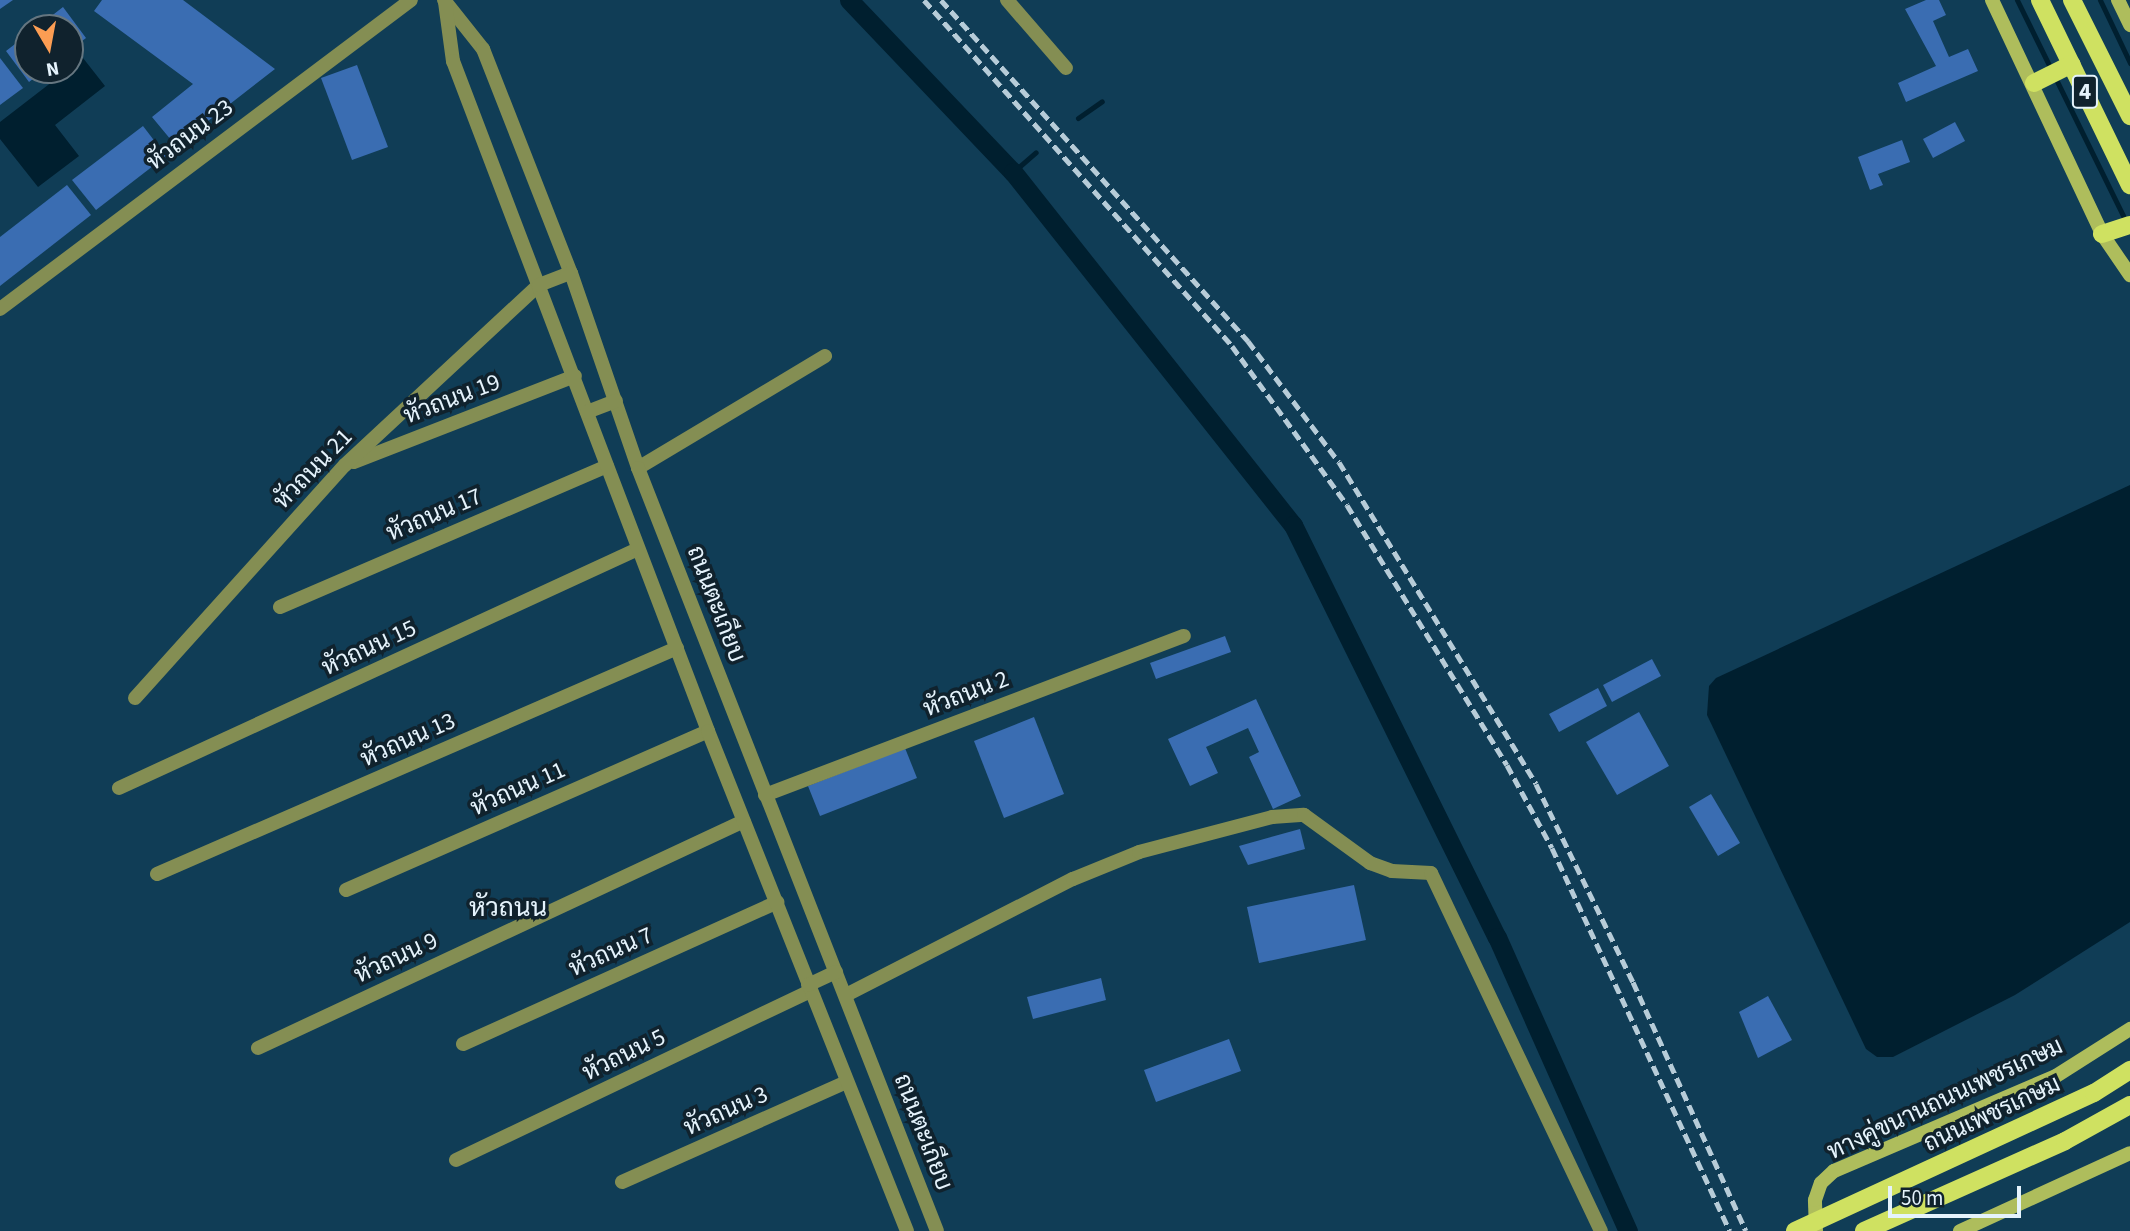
<!DOCTYPE html>
<html>
<head>
<meta charset="utf-8">
<style>
	body { margin:0 }
	#map { position:relative; width:2130px; height:1231px; overflow:hidden; background:#103d56; font-family:"Source Sans 3",Sarabun,sans-serif }
	div>[style] { position:absolute }
	.water>* { inset:0; background:#001f2f }
	.stream>* { height:5px; margin:-2.5px; padding:0 2.5px; transform-origin:2.5px; border-radius:2.5px; background:#001f2f }
	.canal>* { height:19px; margin:-9.5px; padding:0 9.5px; transform-origin:9.5px; border-radius:9.5px; background:#001f2f }
	.building>* { inset:0; background:#3a6db2 }
	.minor>* { height:14px; margin:-7px; padding:0 7px; transform-origin:7px; border-radius:7px; background:#848e53 }
	.tertiary>* { height:14px; margin:-7px; padding:0 7px; transform-origin:7px; border-radius:7px; background:#848e53 }
	.secondary>* { height:14px; margin:-7px; padding:0 7px; transform-origin:7px; border-radius:7px; background:#aebd5c }
	.primary>* { height:18px; margin:-9px; padding:0 9px; transform-origin:9px; border-radius:9px; background:#cfe161 }
	.rail>* { height:5px; margin-top:-2.5px; transform-origin:0; background:repeating-linear-gradient(90deg,#b7ccd8 0 10px,transparent 0 15px) }
	span { translate:-50% -50%; white-space:nowrap; text-align:center; line-height:1.15; -webkit-text-stroke:7px #10222d; paint-order:stroke }
	.shield-label span { padding:2px 5px; background:#10222d; border:2px solid; border-radius:5px; -webkit-text-stroke-width:0 }
	.shield-label { font-size:23px; color:#e5f3fc; font-weight:700 }
	.street-label { font-size:24px; color:#e5f3fc }
	.neighbourhood-label { font-size:26px; color:#e5f3fc }
	.north { position:absolute; left:14px; top:14px; width:70px; height:70px; box-sizing:border-box; background:#10222d; border:2px solid #657680; border-radius:50%; rotate:170deg; font-size:19px; font-weight:700; line-height:28px; text-align:center; color:#e5f3fc }
	.north::after { content:''; display:block; margin:auto; width:24px; height:32px; background:#fc9d53; clip-path:polygon(50% 0,100% 100%,50% 72%,0 100%) }
	.scale { position:absolute; left:1888px; top:1186px; width:133px; height:32px; box-sizing:border-box; border:4px solid #e5f3fc; border-top:0; padding-left:9px; font-size:21px; line-height:24px; white-space:nowrap; color:#e5f3fc; -webkit-text-stroke:5px #10222d; paint-order:stroke }
</style>
</head>
<body>
<div id="map">
	<div class="water">
		<div style="clip-path:polygon(83px 58px,105px 86px,55px 125px,79px 156px,38px 187px,0 139px,0 122px)"></div>
		<div style="clip-path:polygon(2130px 485px,2130px 922px,2015px 995px,1893px 1057px,1877px 1057px,1866px 1049px,1707px 715px,1709px 686px,1716px 678px)"></div>
	</div>
	<div class="stream">
		<div style="left:2017px;top:0;width:250px;rotate:63.8deg"></div>
		<div style="left:2100px;top:0;width:70px;rotate:64.5deg"></div>
		<div style="left:1078px;top:118px;width:29px;rotate:-35deg"></div>
		<div style="left:1013px;top:172px;width:30px;rotate:-41deg"></div>
	</div>
	<div class="canal">
		<div style="left:849px;top:0;width:238px;rotate:46.4deg"></div>
		<div style="left:1013px;top:172px;width:451px;rotate:51.6deg"></div>
		<div style="left:1293px;top:525px;width:460px;rotate:63.7deg"></div>
		<div style="left:1497px;top:937px;width:322px;rotate:66deg"></div>
	</div>
	<div class="building">
		<div style="clip-path:polygon(0 0,13px 0,0 9px)"></div>
		<div style="clip-path:polygon(102px 0,183px 0,275px 69px,176px 146px,152px 117px,193px 84px,94px 11px)"></div>
		<div style="clip-path:polygon(1926px 0,1939px 0,1946px 15px,1933px 21px,1949px 57px,1968px 49px,1978px 71px,1906px 102px,1898px 83px,1936px 66px,1905px 9px)"></div>
		<div style="clip-path:polygon(63px 7px,86px 38px,70px 50px,70px 28px,36px 28px)"></div>
		<div style="clip-path:polygon(28px 34px,28px 70px,44px 70px,29px 82px,6px 51px)"></div>
		<div style="clip-path:polygon(0 58px,23px 88px,0 105px)"></div>
		<div style="clip-path:polygon(357px 65px,388px 147px,352px 160px,321px 78px)"></div>
		<div style="clip-path:polygon(1955px 122px,1965px 141px,1933px 158px,1923px 139px)"></div>
		<div style="clip-path:polygon(143px 126px,166px 156px,96px 210px,72px 180px)"></div>
		<div style="clip-path:polygon(1902px 140px,1910px 162px,1878px 174px,1883px 185px,1870px 190px,1858px 157px)"></div>
		<div style="clip-path:polygon(67px 185px,91px 215px,0 286px,0 237px)"></div>
		<div style="clip-path:polygon(1225px 636px,1231px 652px,1156px 679px,1150px 663px)"></div>
		<div style="clip-path:polygon(1652px 659px,1661px 676px,1612px 702px,1603px 685px)"></div>
		<div style="clip-path:polygon(1598px 688px,1607px 706px,1559px 732px,1549px 714px)"></div>
		<div style="clip-path:polygon(1256px 699px,1301px 796px,1273px 809px,1249px 757px,1259px 752px,1248px 728px,1206px 747px,1218px 773px,1190px 786px,1168px 739px)"></div>
		<div style="clip-path:polygon(1639px 712px,1669px 766px,1617px 795px,1586px 742px)"></div>
		<div style="clip-path:polygon(1034px 717px,1064px 794px,1004px 818px,974px 741px)"></div>
		<div style="clip-path:polygon(905px 748px,917px 778px,820px 816px,808px 786px)"></div>
		<div style="clip-path:polygon(1711px 794px,1740px 843px,1718px 856px,1689px 807px)"></div>
		<div style="clip-path:polygon(1300px 829px,1305px 849px,1248px 865px,1239px 846px)"></div>
		<div style="clip-path:polygon(1354px 885px,1366px 940px,1259px 963px,1247px 907px)"></div>
		<div style="clip-path:polygon(1101px 978px,1106px 1000px,1033px 1019px,1027px 997px)"></div>
		<div style="clip-path:polygon(1768px 996px,1792px 1040px,1758px 1058px,1739px 1012px)"></div>
		<div style="clip-path:polygon(1229px 1039px,1241px 1071px,1156px 1102px,1144px 1070px)"></div>
	</div>
	<div class="minor">
		<div style="left:1007px;top:0;width:90px;rotate:49.1deg"></div>
		<div style="left:0;top:309px;width:514px;rotate:-36.94deg"></div>
		<div style="left:354px;top:462px;width:237px;rotate:-21.3deg"></div>
		<div style="left:638px;top:468px;width:218px;rotate:-30.9deg"></div>
		<div style="left:280px;top:607px;width:356px;rotate:-23.3deg"></div>
		<div style="left:135px;top:698px;width:314px;rotate:-48deg"></div>
		<div style="left:345px;top:465px;width:265px;rotate:-42.9deg"></div>
		<div style="left:119px;top:788px;width:571px;rotate:-24.73deg"></div>
		<div style="left:765px;top:795px;width:448px;rotate:-20.8deg"></div>
		<div style="left:157px;top:874px;width:567px;rotate:-23.49deg"></div>
		<div style="left:346px;top:890px;width:395px;rotate:-23.7deg"></div>
		<div style="left:846px;top:995px;width:255px;rotate:-27.1deg"></div>
		<div style="left:1073px;top:879px;width:71px;rotate:-22.2deg"></div>
		<div style="left:1139px;top:852px;width:138px;rotate:-14.7deg"></div>
		<div style="left:1272px;top:817px;width:32px;rotate:-4deg"></div>
		<div style="left:1304px;top:815px;width:82px;rotate:36deg"></div>
		<div style="left:1370px;top:863px;width:23px;rotate:20deg"></div>
		<div style="left:1392px;top:871px;width:39px;rotate:3deg"></div>
		<div style="left:1431px;top:873px;width:396px;rotate:64.6deg"></div>
		<div style="left:463px;top:1044px;width:345px;rotate:-24.3deg"></div>
		<div style="left:258px;top:1048px;width:536px;rotate:-25.04deg"></div>
		<div style="left:456px;top:1160px;width:393px;rotate:-25.5deg"></div>
		<div style="left:622px;top:1182px;width:246px;rotate:-24deg"></div>
	</div>
	<div class="tertiary">
		<div style="left:444px;top:0;width:63px;rotate:51.5deg"></div>
		<div style="left:483px;top:49px;width:241px;rotate:68.6deg"></div>
		<div style="left:571px;top:273px;width:206px;rotate:71deg"></div>
		<div style="left:638px;top:468px;width:819px;rotate:68.6deg"></div>
		<div style="left:445px;top:2px;width:60px;rotate:82.3deg"></div>
		<div style="left:453px;top:61px;width:717px;rotate:69.16deg"></div>
		<div style="left:708px;top:731px;width:538px;rotate:68.3deg"></div>
		<div style="left:539px;top:285px;width:34px;rotate:-21deg"></div>
		<div style="left:587px;top:412px;width:31px;rotate:-21deg"></div>
		<div style="left:808px;top:985px;width:31px;rotate:-25deg"></div>
	</div>
	<div class="secondary">
		<div style="left:1992px;top:0;width:259px;rotate:64.8deg"></div>
		<div style="left:2102px;top:234px;width:50px;rotate:55.7deg"></div>
		<div style="left:2118px;top:0;width:28px;rotate:64deg"></div>
		<div style="left:1816px;top:1231px;width:31px;rotate:-92deg"></div>
		<div style="left:1815px;top:1200px;width:18px;rotate:-71deg"></div>
		<div style="left:1821px;top:1183px;width:18px;rotate:-43deg"></div>
		<div style="left:1834px;top:1171px;width:241px;rotate:-23.2deg"></div>
		<div style="left:2056px;top:1076px;width:88px;rotate:-32.4deg"></div>
		<div style="left:1960px;top:1231px;width:187px;rotate:-24.6deg"></div>
	</div>
	<div class="primary">
		<div style="left:2040px;top:0;width:206px;rotate:64.1deg"></div>
		<div style="left:2072px;top:0;width:130px;rotate:63.4deg"></div>
		<div style="left:2034px;top:83px;width:42px;rotate:-26.6deg"></div>
		<div style="left:2102px;top:234px;width:29px;rotate:-18deg"></div>
		<div style="left:1795px;top:1231px;width:329px;rotate:-24.8deg"></div>
		<div style="left:2094px;top:1093px;width:43px;rotate:-32.6deg"></div>
		<div style="left:1864px;top:1231px;width:220px;rotate:-24.1deg"></div>
		<div style="left:2065px;top:1141px;width:74px;rotate:-29deg"></div>
	</div>
	<div class="rail">
		<div style="left:924px;top:0;width:463px;rotate:48.3deg"></div>
		<div style="left:1232px;top:346px;width:196px;rotate:54.1deg"></div>
		<div style="left:1347px;top:505px;width:305px;rotate:58.4deg"></div>
		<div style="left:1507px;top:765px;width:94px;rotate:61.5deg"></div>
		<div style="left:1552px;top:848px;width:422px;rotate:65.1deg"></div>
		<div style="left:941px;top:0;width:459px;rotate:48deg"></div>
		<div style="left:1248px;top:341px;width:151px;rotate:53.1deg"></div>
		<div style="left:1339px;top:462px;width:377px;rotate:58.5deg"></div>
		<div style="left:1536px;top:784px;width:220px;rotate:63.9deg"></div>
		<div style="left:1633px;top:982px;width:273px;rotate:65.6deg"></div>
	</div>
	<div class="shield-label">
		<span style="left:2085px;top:92px">4</span>
	</div>
	<div class="street-label">
		<span style="left:190px;top:135px;rotate:-37deg">หัวถนน 23</span>
		<span style="left:452px;top:399px;rotate:-21deg">หัวถนน 19</span>
		<span style="left:313px;top:469px;rotate:-46deg">หัวถนน 21</span>
		<span style="left:434px;top:515px;rotate:-23deg">หัวถนน 17</span>
		<span style="left:716px;top:604px;rotate:69deg">ถนนตะเกียบ</span>
		<span style="left:369px;top:648px;rotate:-25deg">หัวถนน 15</span>
		<span style="left:966px;top:694px;rotate:-21deg">หัวถนน 2</span>
		<span style="left:408px;top:740px;rotate:-24deg">หัวถนน 13</span>
		<span style="left:518px;top:789px;rotate:-24deg">หัวถนน 11</span>
		<span style="left:611px;top:952px;rotate:-24deg">หัวถนน 7</span>
		<span style="left:396px;top:958px;rotate:-25deg">หัวถนน 9</span>
		<span style="left:624px;top:1055px;rotate:-26deg">หัวถนน 5</span>
		<span style="left:1945px;top:1099px;rotate:-25deg">ทางคู่ขนานถนนเพชรเกษม</span>
		<span style="left:726px;top:1111px;rotate:-24deg">หัวถนน 3</span>
		<span style="left:1992px;top:1114px;rotate:-25deg">ถนนเพชรเกษม</span>
		<span style="left:923px;top:1132px;rotate:69deg">ถนนตะเกียบ</span>
	</div>
	<div class="neighbourhood-label">
		<span style="left:508px;top:908px">หัวถนน</span>
	</div>
	<div class="north">N</div>
	<div class="scale">50 m</div>
</div>
</body>
</html>
